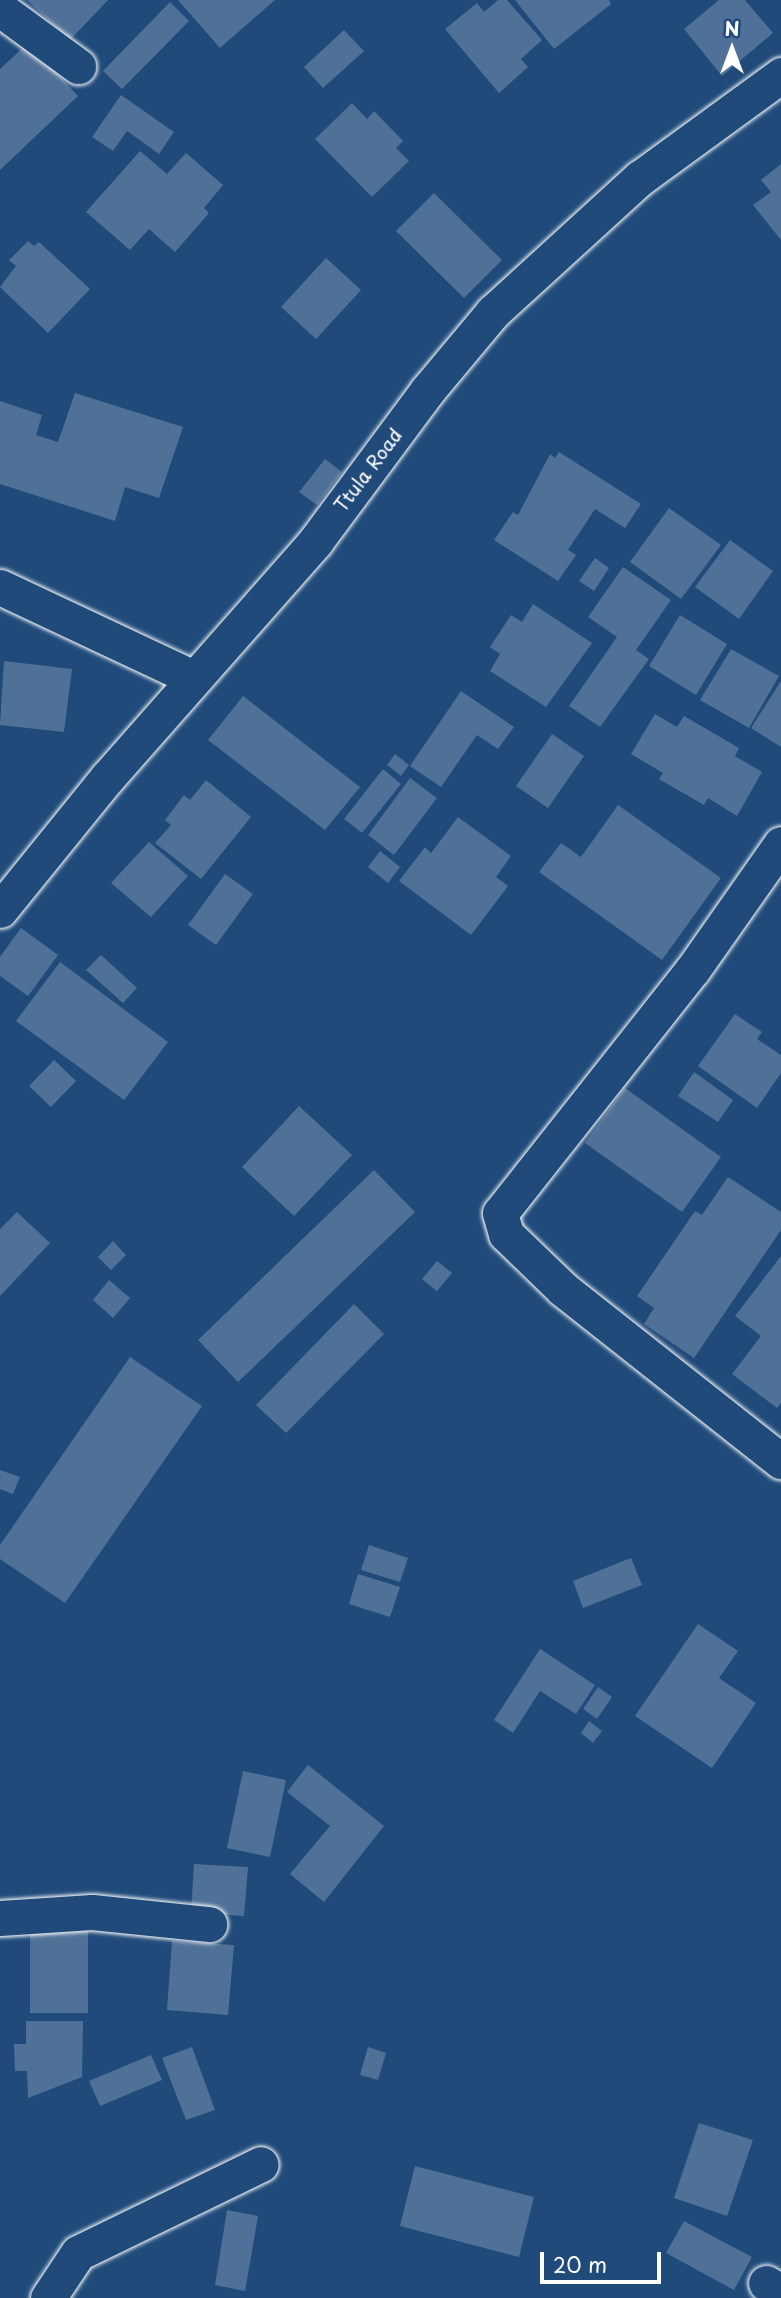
<!DOCTYPE html>
<html>
<head>
<meta charset="utf-8">
<style>
	body { margin:0 }
	#map { position:relative; width:781px; height:2298px; overflow:hidden; background:#1f4a7a; font-family:"Playpen Sans",sans-serif }
	div>[style] { position:absolute }
	.building>* { inset:0; background:#507197 }
	.roads { filter:drop-shadow(0 0 2px #fff) drop-shadow(0 0 2px #fff) }
	.street>* { height:35px; margin:-17.5px; padding:0 17.5px; transform-origin:17.5px; border-radius:17.5px; background:#1f4a7a }
	span { translate:-50% -50%; white-space:nowrap; text-align:center; line-height:1.15; -webkit-text-stroke:5px #1f4a7a; paint-order:stroke }
	.street-label { font-size:19px; color:#fff }
	.north { position:absolute; left:697px; top:14px; width:70px; height:70px; -webkit-text-stroke:5px #1f4a7a; paint-order:stroke; rotate:0deg; font-size:19px; font-weight:700; line-height:28px; text-align:center; color:#fff }
	.north::after { content:''; display:block; margin:auto; width:24px; height:32px; background:#fff; clip-path:polygon(50% 0,100% 100%,50% 72%,0 100%) }
	.scale { position:absolute; left:540px; top:2252px; width:121px; height:32px; box-sizing:border-box; border:4px solid #fff; border-top:0; padding-left:9px; font-size:21px; line-height:24px; white-space:nowrap; color:#fff; -webkit-text-stroke:5px #1f4a7a; paint-order:stroke }
</style>
</head>
<body>
<div id="map">
	<div class="building">
		<div style="clip-path:polygon(27px 0,108px 0,70px 40px)"></div>
		<div style="clip-path:polygon(178px 0,275px 0,220px 48px)"></div>
		<div style="clip-path:polygon(498px 0,507px 0,542px 40px,521px 59px,528px 67px,499px 93px,445px 29px,477px 3px,484px 12px)"></div>
		<div style="clip-path:polygon(515px 0,609px 0,611px 4px,554px 49px)"></div>
		<div style="clip-path:polygon(719px 0,745px 0,773px 33px,722px 76px,684px 29px)"></div>
		<div style="clip-path:polygon(170px 2px,189px 21px,122px 89px,103px 71px)"></div>
		<div style="clip-path:polygon(344px 30px,364px 51px,323px 88px,304px 67px)"></div>
		<div style="clip-path:polygon(28px 43px,78px 96px,0 170px,0 69px)"></div>
		<div style="clip-path:polygon(121px 95px,174px 132px,159px 154px,127px 131px,113px 151px,92px 137px)"></div>
		<div style="clip-path:polygon(352px 103px,367px 119px,374px 111px,403px 141px,396px 148px,409px 161px,372px 197px,315px 139px)"></div>
		<div style="clip-path:polygon(140px 151px,167px 174px,186px 153px,223px 185px,204px 208px,209px 213px,175px 252px,149px 229px,130px 250px,86px 212px)"></div>
		<div style="clip-path:polygon(781px 164px,781px 240px,753px 205px,771px 192px,761px 180px)"></div>
		<div style="clip-path:polygon(434px 193px,502px 260px,464px 298px,396px 231px)"></div>
		<div style="clip-path:polygon(28px 241px,34px 246px,39px 242px,90px 289px,48px 333px,0 287px,16px 266px,9px 260px)"></div>
		<div style="clip-path:polygon(326px 258px,361px 290px,316px 339px,281px 307px)"></div>
		<div style="clip-path:polygon(75px 393px,183px 427px,159px 498px,125px 487px,115px 521px,0 484px,0 401px,42px 415px,36px 435px,58px 442px)"></div>
		<div style="clip-path:polygon(559px 452px,641px 504px,625px 528px,595px 509px,568px 550px,576px 555px,558px 581px,494px 540px,513px 512px,518px 515px,550px 454px,555px 458px)"></div>
		<div style="clip-path:polygon(325px 459px,342px 472px,317px 505px,299px 492px)"></div>
		<div style="clip-path:polygon(669px 508px,721px 545px,681px 599px,630px 562px)"></div>
		<div style="clip-path:polygon(730px 540px,773px 571px,739px 619px,695px 587px)"></div>
		<div style="clip-path:polygon(595px 558px,609px 568px,594px 591px,579px 581px)"></div>
		<div style="clip-path:polygon(623px 567px,671px 600px,636px 650px,649px 659px,600px 727px,569px 706px,617px 637px,588px 617px)"></div>
		<div style="clip-path:polygon(533px 604px,592px 643px,546px 707px,490px 671px,500px 654px,490px 647px,511px 615px,522px 622px)"></div>
		<div style="clip-path:polygon(680px 615px,727px 644px,696px 695px,649px 666px)"></div>
		<div style="clip-path:polygon(731px 649px,779px 676px,749px 728px,700px 700px)"></div>
		<div style="clip-path:polygon(4px 661px,72px 669px,64px 732px,0 725px)"></div>
		<div style="clip-path:polygon(781px 681px,781px 747px,751px 728px)"></div>
		<div style="clip-path:polygon(461px 691px,514px 727px,498px 749px,477px 735px,441px 787px,410px 766px)"></div>
		<div style="clip-path:polygon(243px 696px,360px 787px,325px 830px,208px 740px)"></div>
		<div style="clip-path:polygon(655px 714px,677px 727px,684px 716px,739px 748px,735px 756px,762px 772px,737px 816px,708px 798px,704px 805px,659px 779px,663px 773px,631px 754px)"></div>
		<div style="clip-path:polygon(552px 734px,584px 756px,548px 808px,516px 786px)"></div>
		<div style="clip-path:polygon(395px 754px,409px 765px,401px 776px,387px 765px)"></div>
		<div style="clip-path:polygon(383px 769px,401px 784px,362px 833px,344px 819px)"></div>
		<div style="clip-path:polygon(410px 778px,437px 798px,394px 855px,368px 835px)"></div>
		<div style="clip-path:polygon(206px 780px,251px 817px,201px 879px,155px 843px,171px 825px,165px 820px,184px 795px,190px 800px)"></div>
		<div style="clip-path:polygon(618px 805px,721px 878px,662px 960px,539px 872px,561px 843px,581px 857px)"></div>
		<div style="clip-path:polygon(458px 817px,511px 856px,496px 877px,508px 886px,471px 935px,399px 881px,425px 847px,431px 853px)"></div>
		<div style="clip-path:polygon(149px 842px,188px 876px,151px 917px,111px 883px)"></div>
		<div style="clip-path:polygon(380px 851px,400px 867px,388px 883px,368px 867px)"></div>
		<div style="clip-path:polygon(225px 874px,253px 894px,216px 945px,188px 925px)"></div>
		<div style="clip-path:polygon(21px 928px,58px 955px,28px 996px,0 976px,0 957px)"></div>
		<div style="clip-path:polygon(101px 955px,137px 988px,123px 1003px,86px 970px)"></div>
		<div style="clip-path:polygon(60px 962px,168px 1042px,124px 1100px,16px 1021px)"></div>
		<div style="clip-path:polygon(735px 1014px,762px 1032px,757px 1039px,781px 1055px,781px 1073px,757px 1108px,698px 1066px)"></div>
		<div style="clip-path:polygon(54px 1060px,76px 1081px,51px 1107px,29px 1086px)"></div>
		<div style="clip-path:polygon(694px 1072px,733px 1100px,718px 1122px,678px 1096px)"></div>
		<div style="clip-path:polygon(625px 1088px,721px 1157px,682px 1212px,585px 1143px)"></div>
		<div style="clip-path:polygon(299px 1106px,352px 1155px,294px 1216px,242px 1167px)"></div>
		<div style="clip-path:polygon(374px 1170px,415px 1212px,238px 1382px,198px 1340px)"></div>
		<div style="clip-path:polygon(728px 1177px,781px 1212px,781px 1230px,694px 1358px,644px 1324px,654px 1308px,637px 1296px,695px 1211px,702px 1215px)"></div>
		<div style="clip-path:polygon(17px 1212px,50px 1243px,0 1296px,0 1229px)"></div>
		<div style="clip-path:polygon(113px 1241px,126px 1255px,111px 1270px,98px 1257px)"></div>
		<div style="clip-path:polygon(781px 1256px,781px 1403px,777px 1408px,732px 1374px,761px 1336px,735px 1316px)"></div>
		<div style="clip-path:polygon(437px 1261px,452px 1273px,437px 1291px,422px 1279px)"></div>
		<div style="clip-path:polygon(109px 1280px,130px 1298px,113px 1318px,93px 1300px)"></div>
		<div style="clip-path:polygon(354px 1304px,384px 1334px,286px 1433px,256px 1405px)"></div>
		<div style="clip-path:polygon(130px 1357px,202px 1406px,65px 1603px,0 1559px,0 1545px)"></div>
		<div style="clip-path:polygon(0 1470px,20px 1477px,13px 1494px,0 1489px)"></div>
		<div style="clip-path:polygon(369px 1545px,408px 1558px,400px 1582px,361px 1570px)"></div>
		<div style="clip-path:polygon(631px 1558px,642px 1585px,583px 1608px,573px 1581px)"></div>
		<div style="clip-path:polygon(358px 1574px,400px 1587px,390px 1617px,349px 1604px)"></div>
		<div style="clip-path:polygon(698px 1624px,738px 1651px,719px 1678px,756px 1703px,712px 1768px,635px 1716px)"></div>
		<div style="clip-path:polygon(540px 1649px,595px 1685px,576px 1714px,540px 1691px,513px 1733px,494px 1720px)"></div>
		<div style="clip-path:polygon(598px 1687px,612px 1697px,597px 1719px,583px 1709px)"></div>
		<div style="clip-path:polygon(589px 1721px,602px 1731px,593px 1743px,581px 1733px)"></div>
		<div style="clip-path:polygon(308px 1765px,384px 1826px,324px 1902px,290px 1874px,330px 1826px,287px 1792px)"></div>
		<div style="clip-path:polygon(243px 1771px,286px 1780px,270px 1857px,227px 1848px)"></div>
		<div style="clip-path:polygon(194px 1864px,248px 1867px,244px 1916px,191px 1912px)"></div>
		<div style="clip-path:polygon(30px 1925px,88px 1925px,88px 2013px,30px 2013px)"></div>
		<div style="clip-path:polygon(172px 1941px,234px 1945px,228px 2015px,167px 2010px)"></div>
		<div style="clip-path:polygon(26px 2021px,83px 2021px,82px 2077px,28px 2098px,27px 2071px,15px 2071px,14px 2044px,26px 2044px)"></div>
		<div style="clip-path:polygon(192px 2047px,215px 2110px,186px 2120px,162px 2058px)"></div>
		<div style="clip-path:polygon(368px 2047px,386px 2053px,378px 2080px,360px 2075px)"></div>
		<div style="clip-path:polygon(151px 2055px,162px 2080px,100px 2106px,89px 2081px)"></div>
		<div style="clip-path:polygon(699px 2123px,753px 2140px,727px 2216px,674px 2198px)"></div>
		<div style="clip-path:polygon(415px 2166px,534px 2197px,519px 2257px,400px 2226px)"></div>
		<div style="clip-path:polygon(227px 2210px,258px 2216px,245px 2291px,215px 2285px)"></div>
		<div style="clip-path:polygon(684px 2221px,752px 2257px,734px 2290px,666px 2253px)"></div>
	</div>
	<div class="roads">
		<div class="street">
			<div style="left:0;top:9px;width:97px;rotate:36.2deg"></div>
			<div style="left:0;top:587px;width:213px;rotate:25.2deg"></div>
			<div style="left:781px;top:844px;width:153px;rotate:125.1deg"></div>
			<div style="left:693px;top:969px;width:311px;rotate:128.3deg"></div>
			<div style="left:500px;top:1213px;width:22px;rotate:74deg"></div>
			<div style="left:506px;top:1234px;width:79px;rotate:44deg"></div>
			<div style="left:563px;top:1289px;width:278px;rotate:38.3deg"></div>
			<div style="left:0;top:910px;width:170px;rotate:-51deg"></div>
			<div style="left:107px;top:778px;width:315px;rotate:-48.6deg"></div>
			<div style="left:315px;top:542px;width:188px;rotate:-53.4deg"></div>
			<div style="left:427px;top:391px;width:103px;rotate:-50.1deg"></div>
			<div style="left:493px;top:312px;width:199px;rotate:-42.4deg"></div>
			<div style="left:640px;top:178px;width:175px;rotate:-36.1deg"></div>
			<div style="left:0;top:1918px;width:92px;rotate:-3.7deg"></div>
			<div style="left:92px;top:1912px;width:118px;rotate:5.9deg"></div>
			<div style="left:766px;top:2283px;width:17px;rotate:31deg"></div>
			<div style="left:48px;top:2298px;width:54px;rotate:-56.3deg"></div>
			<div style="left:78px;top:2253px;width:203px;rotate:-25.9deg"></div>
		</div>
	</div>
	<div class="street-label">
		<span style="left:368px;top:470px;rotate:-53deg">Ttula Road</span>
	</div>
	<div class="north">N</div>
	<div class="scale">20 m</div>
</div>
</body>
</html>
